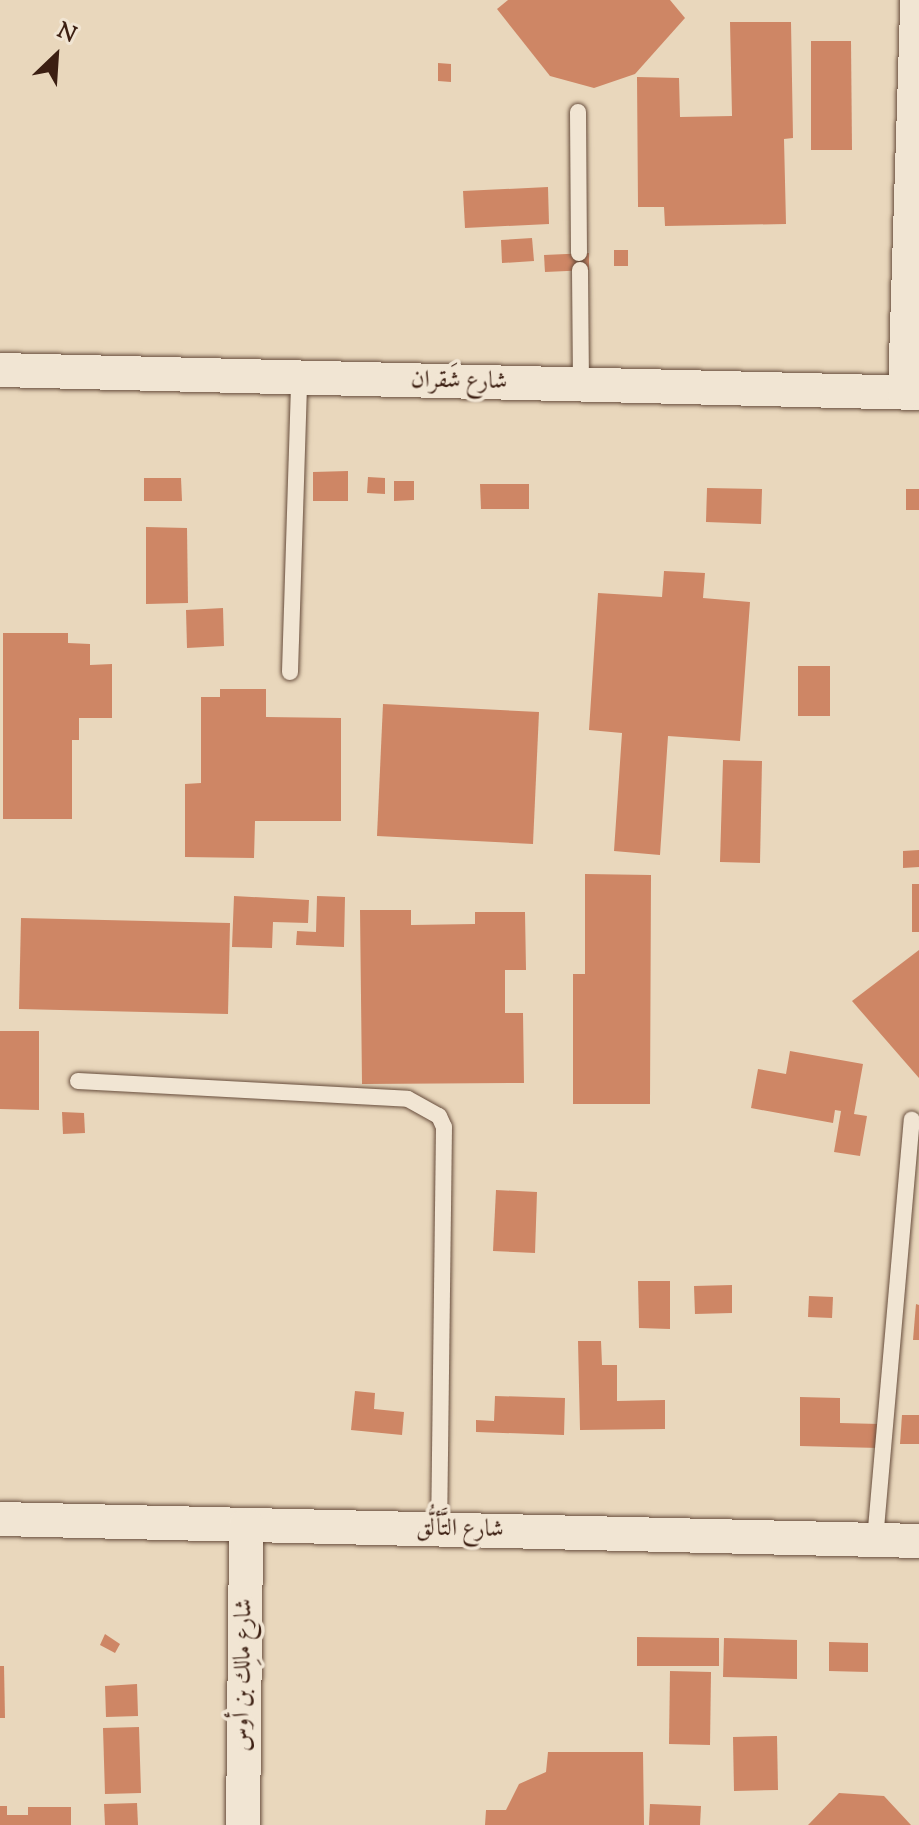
<!DOCTYPE html>
<html>
<head>
<meta charset="utf-8">
<style>
	body { margin:0 }
	#map { position:relative; width:919px; height:1825px; overflow:hidden; background:#e9d7bc; font-family:"Sorts Mill Goudy",Amiri,serif }
	div>[style] { position:absolute }
	.building>* { inset:0; background:#ce8665 }
	.roads { filter:drop-shadow(0 0 2px #674d3c) drop-shadow(0 0 2px #674d3c) }
	.lane>* { height:16px; margin:-8px; padding:0 8px; transform-origin:8px; border-radius:8px; background:#f1e5d3 }
	.street>* { height:34px; margin:-17px; padding:0 17px; transform-origin:17px; border-radius:17px; background:#f1e5d3 }
	span { translate:-50% -50%; white-space:nowrap; text-align:center; line-height:1.15; -webkit-text-stroke:7px #f1e5d3; paint-order:stroke }
	.street-label { font-size:24px; color:#3c1f12 }
	.north { position:absolute; left:16px; top:16px; width:80px; height:80px; -webkit-text-stroke:6px #f1e5d3; paint-order:stroke; rotate:25deg; font-size:22px; font-weight:700; line-height:32px; text-align:center; color:#3c1f12 }
	.north::after { content:''; display:block; margin:auto; width:28px; height:36px; background:#3c1f12; clip-path:polygon(50% 0,100% 100%,50% 72%,0 100%) }
</style>
</head>
<body>
<div id="map">
	<div class="building">
		<div style="clip-path:polygon(508px 0,670px 0,685px 18px,635px 74px,594px 88px,550px 76px,497px 9px)"></div>
		<div style="clip-path:polygon(730px 22px,791px 22px,793px 138px,784px 139px,786px 224px,665px 226px,664px 207px,638px 207px,637px 77px,679px 78px,680px 117px,732px 116px)"></div>
		<div style="clip-path:polygon(811px 41px,851px 41px,852px 150px,811px 150px)"></div>
		<div style="clip-path:polygon(438px 63px,451px 64px,451px 82px,438px 81px)"></div>
		<div style="clip-path:polygon(548px 187px,549px 224px,465px 228px,463px 191px)"></div>
		<div style="clip-path:polygon(532px 238px,534px 261px,502px 263px,501px 240px)"></div>
		<div style="clip-path:polygon(614px 250px,628px 250px,628px 266px,614px 266px)"></div>
		<div style="clip-path:polygon(589px 253px,589px 270px,545px 272px,544px 255px)"></div>
		<div style="clip-path:polygon(348px 471px,348px 501px,313px 501px,313px 472px)"></div>
		<div style="clip-path:polygon(368px 477px,385px 478px,385px 494px,367px 493px)"></div>
		<div style="clip-path:polygon(144px 478px,181px 478px,182px 501px,144px 501px)"></div>
		<div style="clip-path:polygon(394px 481px,414px 481px,414px 500px,394px 501px)"></div>
		<div style="clip-path:polygon(480px 484px,529px 484px,529px 509px,481px 509px)"></div>
		<div style="clip-path:polygon(707px 488px,762px 489px,761px 524px,706px 522px)"></div>
		<div style="clip-path:polygon(906px 489px,919px 489px,919px 510px,906px 510px)"></div>
		<div style="clip-path:polygon(146px 527px,187px 528px,188px 603px,146px 604px)"></div>
		<div style="clip-path:polygon(664px 571px,705px 573px,703px 598px,750px 602px,740px 741px,668px 736px,660px 855px,614px 851px,622px 733px,589px 730px,598px 593px,662px 597px)"></div>
		<div style="clip-path:polygon(223px 608px,224px 646px,187px 648px,186px 610px)"></div>
		<div style="clip-path:polygon(3px 633px,68px 633px,68px 643px,90px 644px,90px 665px,112px 664px,112px 718px,79px 718px,79px 740px,72px 740px,72px 819px,3px 819px)"></div>
		<div style="clip-path:polygon(798px 666px,830px 666px,830px 716px,798px 716px)"></div>
		<div style="clip-path:polygon(220px 689px,266px 689px,266px 717px,341px 718px,341px 821px,255px 821px,254px 858px,185px 857px,185px 784px,201px 783px,201px 697px,220px 697px)"></div>
		<div style="clip-path:polygon(383px 704px,539px 712px,533px 844px,377px 836px)"></div>
		<div style="clip-path:polygon(723px 760px,762px 761px,760px 863px,720px 862px)"></div>
		<div style="clip-path:polygon(919px 850px,919px 867px,903px 868px,903px 851px)"></div>
		<div style="clip-path:polygon(585px 874px,651px 875px,650px 1104px,573px 1104px,573px 974px,585px 974px)"></div>
		<div style="clip-path:polygon(912px 884px,919px 884px,919px 932px,912px 932px)"></div>
		<div style="clip-path:polygon(234px 896px,309px 900px,308px 923px,273px 922px,272px 948px,232px 947px)"></div>
		<div style="clip-path:polygon(317px 896px,345px 897px,344px 947px,296px 945px,297px 931px,316px 932px)"></div>
		<div style="clip-path:polygon(360px 910px,411px 910px,411px 925px,475px 924px,475px 912px,525px 912px,526px 970px,505px 970px,505px 1013px,523px 1013px,524px 1083px,362px 1084px)"></div>
		<div style="clip-path:polygon(21px 918px,230px 923px,228px 1014px,19px 1009px)"></div>
		<div style="clip-path:polygon(919px 950px,919px 1078px,852px 1001px)"></div>
		<div style="clip-path:polygon(0 1031px,39px 1031px,39px 1110px,0 1109px)"></div>
		<div style="clip-path:polygon(790px 1051px,863px 1064px,854px 1114px,867px 1116px,860px 1156px,834px 1152px,841px 1111px,835px 1110px,833px 1123px,751px 1108px,758px 1069px,786px 1074px)"></div>
		<div style="clip-path:polygon(62px 1112px,84px 1113px,85px 1133px,63px 1134px)"></div>
		<div style="clip-path:polygon(496px 1190px,537px 1192px,535px 1253px,493px 1251px)"></div>
		<div style="clip-path:polygon(638px 1281px,670px 1281px,670px 1329px,639px 1328px)"></div>
		<div style="clip-path:polygon(732px 1285px,732px 1313px,695px 1314px,694px 1286px)"></div>
		<div style="clip-path:polygon(809px 1296px,833px 1297px,832px 1318px,808px 1317px)"></div>
		<div style="clip-path:polygon(916px 1304px,919px 1305px,919px 1340px,913px 1340px)"></div>
		<div style="clip-path:polygon(578px 1341px,601px 1341px,602px 1365px,617px 1365px,617px 1401px,665px 1400px,665px 1429px,580px 1430px)"></div>
		<div style="clip-path:polygon(355px 1391px,375px 1393px,374px 1409px,404px 1412px,402px 1435px,351px 1430px)"></div>
		<div style="clip-path:polygon(495px 1396px,565px 1398px,564px 1435px,476px 1432px,476px 1420px,494px 1421px)"></div>
		<div style="clip-path:polygon(800px 1397px,840px 1398px,840px 1423px,879px 1424px,879px 1448px,800px 1446px)"></div>
		<div style="clip-path:polygon(902px 1415px,919px 1415px,919px 1444px,900px 1444px)"></div>
		<div style="clip-path:polygon(105px 1634px,120px 1644px,115px 1653px,100px 1645px)"></div>
		<div style="clip-path:polygon(637px 1637px,719px 1638px,719px 1666px,637px 1666px)"></div>
		<div style="clip-path:polygon(724px 1638px,797px 1640px,797px 1679px,723px 1677px)"></div>
		<div style="clip-path:polygon(829px 1642px,868px 1643px,868px 1672px,829px 1671px)"></div>
		<div style="clip-path:polygon(0 1666px,4px 1666px,5px 1718px,0 1718px)"></div>
		<div style="clip-path:polygon(670px 1671px,711px 1672px,710px 1745px,669px 1744px)"></div>
		<div style="clip-path:polygon(137px 1684px,138px 1716px,106px 1717px,105px 1686px)"></div>
		<div style="clip-path:polygon(139px 1727px,141px 1793px,105px 1794px,103px 1728px)"></div>
		<div style="clip-path:polygon(777px 1736px,778px 1790px,734px 1791px,733px 1737px)"></div>
		<div style="clip-path:polygon(548px 1752px,643px 1752px,644px 1825px,485px 1825px,486px 1810px,506px 1810px,519px 1784px,546px 1772px)"></div>
		<div style="clip-path:polygon(839px 1793px,884px 1796px,911px 1825px,808px 1825px)"></div>
		<div style="clip-path:polygon(137px 1803px,138px 1825px,105px 1825px,104px 1804px)"></div>
		<div style="clip-path:polygon(650px 1804px,701px 1806px,700px 1825px,649px 1825px)"></div>
		<div style="clip-path:polygon(0 1806px,7px 1806px,7px 1815px,28px 1815px,28px 1807px,71px 1807px,71px 1825px,0 1825px)"></div>
	</div>
	<div class="roads">
		<div class="lane">
			<div style="left:578px;top:112px;width:141px;rotate:89.6deg"></div>
			<div style="left:580px;top:270px;width:115px;rotate:89.5deg"></div>
			<div style="left:290px;top:672px;width:294px;rotate:-88.2deg"></div>
			<div style="left:78px;top:1081px;width:330px;rotate:3.1deg"></div>
			<div style="left:408px;top:1099px;width:35px;rotate:29deg"></div>
			<div style="left:439px;top:1116px;width:12px;rotate:66deg"></div>
			<div style="left:444px;top:1127px;width:402px;rotate:90.7deg"></div>
			<div style="left:875px;top:1540px;width:422px;rotate:-85deg"></div>
		</div>
		<div class="street">
			<div style="left:0;top:370px;width:919px;rotate:1.43deg"></div>
			<div style="left:905px;top:392px;width:392px;rotate:-88.2deg"></div>
			<div style="left:0;top:1519px;width:919px;rotate:1.37deg"></div>
			<div style="left:243px;top:1825px;width:300px;rotate:-89.4deg"></div>
		</div>
	</div>
	<div class="street-label">
		<span style="left:459px;top:382px;rotate:1deg">شارع شَقران</span>
		<span style="left:460px;top:1530px;rotate:1deg">شارع التَّألُّق</span>
		<span style="left:244px;top:1675px;rotate:-89deg">شارع مالِك بن أوس</span>
	</div>
	<div class="north">N</div>
</div>
</body>
</html>
